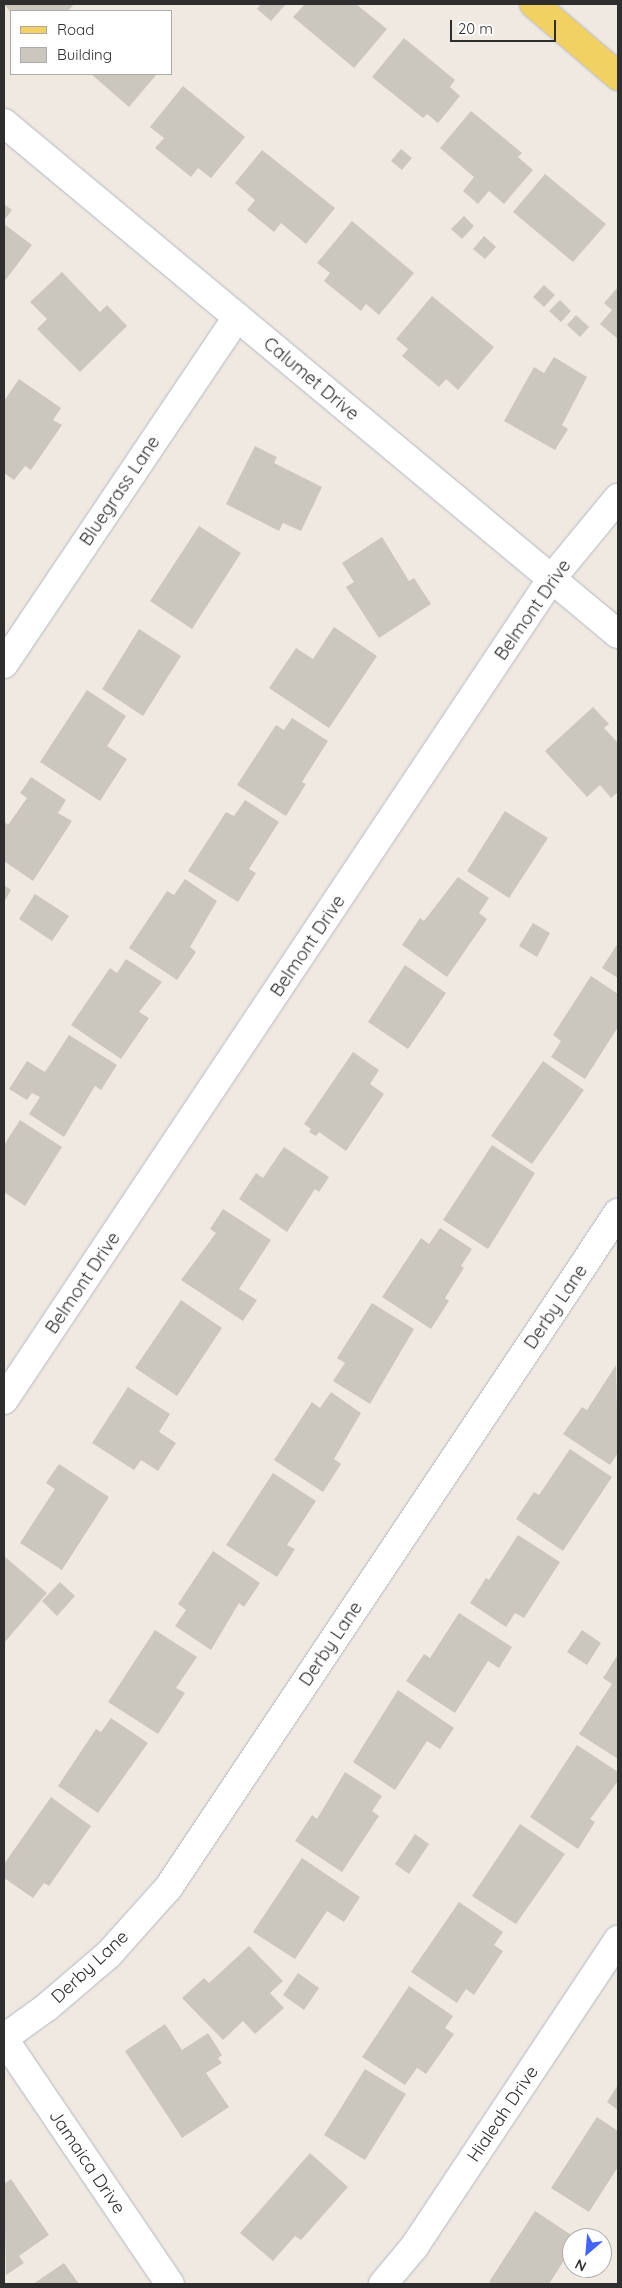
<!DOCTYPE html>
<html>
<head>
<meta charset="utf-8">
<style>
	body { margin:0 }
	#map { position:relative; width:622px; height:2288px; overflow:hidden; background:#efe9e1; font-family:Quicksand,sans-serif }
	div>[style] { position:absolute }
	.building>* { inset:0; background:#cbc7bf }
	.roads { filter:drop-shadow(0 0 1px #b4b7c1) drop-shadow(0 0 1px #b4b7c1) }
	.minor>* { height:28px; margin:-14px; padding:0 14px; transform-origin:14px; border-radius:14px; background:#fff }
	.major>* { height:28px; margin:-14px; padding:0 14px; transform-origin:14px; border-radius:14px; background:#f2d163 }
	span { translate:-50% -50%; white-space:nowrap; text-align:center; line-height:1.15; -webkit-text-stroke:5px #fff; paint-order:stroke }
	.street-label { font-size:18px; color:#2e2e2e }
	.frame { position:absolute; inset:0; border:5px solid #2e2e2e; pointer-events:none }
	.legend { position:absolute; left:10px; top:10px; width:162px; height:65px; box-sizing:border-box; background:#fff; border:1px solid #ababab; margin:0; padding:6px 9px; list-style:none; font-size:15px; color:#2e2e2e }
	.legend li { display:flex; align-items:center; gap:10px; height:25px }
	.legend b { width:25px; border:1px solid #ababab }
	.north { position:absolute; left:562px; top:2228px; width:50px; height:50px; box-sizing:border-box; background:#fff; border:1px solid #ababab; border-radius:50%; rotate:207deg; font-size:14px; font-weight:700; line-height:20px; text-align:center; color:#2e2e2e }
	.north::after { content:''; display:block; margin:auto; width:18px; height:22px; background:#4264fb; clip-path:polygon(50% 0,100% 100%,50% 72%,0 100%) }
	.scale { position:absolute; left:450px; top:20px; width:106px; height:22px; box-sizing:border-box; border:2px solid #2e2e2e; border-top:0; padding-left:6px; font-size:15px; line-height:18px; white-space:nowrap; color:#2e2e2e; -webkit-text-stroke:4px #fff; paint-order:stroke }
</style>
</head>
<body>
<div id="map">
	<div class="building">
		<div style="clip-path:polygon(4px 4px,74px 4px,68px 11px,11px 13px)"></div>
		<div style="clip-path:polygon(261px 4px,286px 4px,271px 21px,257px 9px)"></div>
		<div style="clip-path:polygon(305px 4px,356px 4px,387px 29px,354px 68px,293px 17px)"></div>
		<div style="clip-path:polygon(404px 38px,455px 80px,450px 87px,460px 96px,438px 123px,427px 114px,423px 118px,372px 77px)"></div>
		<div style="clip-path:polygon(91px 74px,157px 74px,129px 107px)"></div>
		<div style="clip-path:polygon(183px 86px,245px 137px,211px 178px,198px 168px,191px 177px,155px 148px,164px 138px,150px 127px)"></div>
		<div style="clip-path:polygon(471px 111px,522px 153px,518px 157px,533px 170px,504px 204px,489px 191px,478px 204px,463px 191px,474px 177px,440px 148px)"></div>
		<div style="clip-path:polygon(401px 149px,412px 158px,402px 170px,391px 161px)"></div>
		<div style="clip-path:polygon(262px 150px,335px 208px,306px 244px,281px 223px,274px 232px,247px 210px,255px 200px,235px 183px)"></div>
		<div style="clip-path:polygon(545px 174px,606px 224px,573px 262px,513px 212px)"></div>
		<div style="clip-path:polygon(4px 204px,12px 210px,4px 220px)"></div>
		<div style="clip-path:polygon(464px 216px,474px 226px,462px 239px,451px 229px)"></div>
		<div style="clip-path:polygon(352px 221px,414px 273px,379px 315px,366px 304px,361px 311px,324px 281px,330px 273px,317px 263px)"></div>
		<div style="clip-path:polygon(4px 224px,32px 245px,4px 282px)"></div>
		<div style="clip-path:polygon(484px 236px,496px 247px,485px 259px,473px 249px)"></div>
		<div style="clip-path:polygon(62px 272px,100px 312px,107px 305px,127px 326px,80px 372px,37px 329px,47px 319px,30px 302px)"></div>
		<div style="clip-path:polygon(544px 285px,555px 295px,544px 307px,533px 297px)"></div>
		<div style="clip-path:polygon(618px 287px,618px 339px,600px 324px,612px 310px,604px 303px)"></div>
		<div style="clip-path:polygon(432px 296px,494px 347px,458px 390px,446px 379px,439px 387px,402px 356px,408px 349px,396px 339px)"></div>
		<div style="clip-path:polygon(560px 300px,571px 311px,561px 322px,549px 311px)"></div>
		<div style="clip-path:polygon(576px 315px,589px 327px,580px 337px,567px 325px)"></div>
		<div style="clip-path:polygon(554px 357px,587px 377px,562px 425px,568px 429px,555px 450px,504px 421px,534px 367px,544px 373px)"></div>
		<div style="clip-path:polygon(19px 379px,61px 408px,53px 420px,62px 425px,31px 470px,25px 466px,14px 480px,4px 473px,4px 401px)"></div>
		<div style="clip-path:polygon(255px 446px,277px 457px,274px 463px,322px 487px,301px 531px,283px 523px,279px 531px,226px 504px)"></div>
		<div style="clip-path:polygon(199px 526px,241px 553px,192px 629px,150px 601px)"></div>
		<div style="clip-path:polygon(382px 537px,409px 581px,414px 578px,431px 604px,379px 638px,346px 587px,354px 582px,342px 563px)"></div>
		<div style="clip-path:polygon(334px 627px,377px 656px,329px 728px,269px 688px,296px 648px,313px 659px)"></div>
		<div style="clip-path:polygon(139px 629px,181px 656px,143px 716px,102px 689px)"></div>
		<div style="clip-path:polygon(87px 690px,126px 716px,107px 746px,127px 759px,100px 801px,40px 762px)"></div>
		<div style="clip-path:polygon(593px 707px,609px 724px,604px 728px,618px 743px,618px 792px,611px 798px,600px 785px,587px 797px,545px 751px)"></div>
		<div style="clip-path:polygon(292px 718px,328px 741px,302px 782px,306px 784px,286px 816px,237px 785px,276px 725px,284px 730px)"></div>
		<div style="clip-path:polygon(31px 777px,66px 800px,58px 813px,72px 821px,33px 881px,4px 861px,4px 821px,8px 825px,27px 798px,20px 793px)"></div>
		<div style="clip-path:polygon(245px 800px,279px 822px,249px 869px,256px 873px,238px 902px,188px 871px,226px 812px,234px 816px)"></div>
		<div style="clip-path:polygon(505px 811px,548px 838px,509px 898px,467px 871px)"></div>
		<div style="clip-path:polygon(458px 877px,489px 898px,479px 913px,487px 919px,447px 977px,402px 945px,420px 918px,424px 921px)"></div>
		<div style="clip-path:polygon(185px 879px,217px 901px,190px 947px,196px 952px,177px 980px,129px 948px,167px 891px,174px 895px)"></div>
		<div style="clip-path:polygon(4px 885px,11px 890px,4px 902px)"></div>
		<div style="clip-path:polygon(35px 894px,69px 916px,52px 941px,19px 919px)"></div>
		<div style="clip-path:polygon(533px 923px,550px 933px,537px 957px,519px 946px)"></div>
		<div style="clip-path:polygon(618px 943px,618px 978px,602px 968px)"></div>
		<div style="clip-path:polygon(126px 959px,162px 982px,139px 1012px,149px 1018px,121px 1059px,71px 1025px,110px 968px,117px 973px)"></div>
		<div style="clip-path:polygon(405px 965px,446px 993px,408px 1049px,368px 1022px)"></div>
		<div style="clip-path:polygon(591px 976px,618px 994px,618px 1027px,585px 1079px,551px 1057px,561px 1041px,553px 1035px)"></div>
		<div style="clip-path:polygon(69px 1035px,117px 1065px,101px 1090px,95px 1086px,64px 1137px,29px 1114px,40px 1097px,32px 1093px,27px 1100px,9px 1089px,27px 1061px,45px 1072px)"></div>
		<div style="clip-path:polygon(353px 1052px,379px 1070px,370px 1084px,384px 1094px,346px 1151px,319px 1132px,316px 1136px,309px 1132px,311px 1129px,304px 1124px)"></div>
		<div style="clip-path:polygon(543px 1061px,584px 1090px,532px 1164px,491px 1136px)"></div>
		<div style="clip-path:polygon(20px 1120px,62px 1147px,25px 1206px,4px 1192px,4px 1145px)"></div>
		<div style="clip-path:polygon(492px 1145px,535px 1173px,488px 1249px,443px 1220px)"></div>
		<div style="clip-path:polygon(284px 1147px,329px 1177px,319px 1192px,315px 1189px,287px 1232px,239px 1199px,256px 1173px,263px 1178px)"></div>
		<div style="clip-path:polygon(223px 1209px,271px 1240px,239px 1289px,257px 1300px,243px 1321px,181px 1280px,216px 1233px,210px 1229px)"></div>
		<div style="clip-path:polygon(440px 1228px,472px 1249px,461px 1266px,464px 1268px,445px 1298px,449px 1301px,431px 1329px,382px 1297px,421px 1238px,429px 1244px)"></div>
		<div style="clip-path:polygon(181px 1300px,222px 1328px,177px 1396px,135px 1368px)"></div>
		<div style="clip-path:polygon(372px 1303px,414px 1329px,370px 1404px,333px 1381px,345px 1363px,337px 1358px)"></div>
		<div style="clip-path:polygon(616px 1365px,618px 1453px,610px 1465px,563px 1434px,582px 1407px,587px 1410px)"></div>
		<div style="clip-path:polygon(128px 1387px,170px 1414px,159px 1432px,176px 1443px,158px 1471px,141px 1460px,134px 1470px,92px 1443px)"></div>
		<div style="clip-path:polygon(331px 1392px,361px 1413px,334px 1459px,341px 1464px,323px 1492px,274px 1460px,312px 1402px,320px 1408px)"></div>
		<div style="clip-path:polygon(570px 1449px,612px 1477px,563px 1551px,516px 1519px,534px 1492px,539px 1495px)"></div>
		<div style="clip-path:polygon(59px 1464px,109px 1497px,62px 1570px,20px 1543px,55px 1489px,46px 1483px)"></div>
		<div style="clip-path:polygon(273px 1473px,316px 1501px,287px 1545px,295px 1549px,277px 1577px,226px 1545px)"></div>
		<div style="clip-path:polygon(518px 1535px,560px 1562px,524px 1618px,515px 1613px,506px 1627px,470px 1603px,486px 1578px,489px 1580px)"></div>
		<div style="clip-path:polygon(213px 1551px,260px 1583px,244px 1607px,239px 1603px,211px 1650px,175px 1626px,186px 1610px,178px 1604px)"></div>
		<div style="clip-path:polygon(4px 1556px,47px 1593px,4px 1643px)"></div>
		<div style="clip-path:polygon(60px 1582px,75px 1596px,57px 1616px,42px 1601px)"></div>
		<div style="clip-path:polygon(459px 1613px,512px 1647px,499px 1668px,488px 1661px,455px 1713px,406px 1681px,424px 1654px,430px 1658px)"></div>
		<div style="clip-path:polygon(155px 1630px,197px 1657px,176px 1688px,185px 1693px,158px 1734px,108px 1702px)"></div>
		<div style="clip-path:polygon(582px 1630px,601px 1643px,587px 1665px,567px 1652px)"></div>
		<div style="clip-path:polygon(617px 1656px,618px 1657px,618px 1759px,579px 1734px,612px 1684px,603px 1678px)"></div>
		<div style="clip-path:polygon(398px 1690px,454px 1728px,440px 1749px,427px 1741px,395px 1790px,353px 1762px)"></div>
		<div style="clip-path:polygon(111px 1718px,148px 1743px,98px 1813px,58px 1786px,96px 1729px,101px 1732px)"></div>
		<div style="clip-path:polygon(577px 1745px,618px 1772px,618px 1781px,590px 1819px,595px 1822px,578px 1849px,530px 1817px)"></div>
		<div style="clip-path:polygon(345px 1772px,382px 1796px,372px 1811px,379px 1816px,342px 1872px,295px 1841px,312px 1815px,317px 1819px)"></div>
		<div style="clip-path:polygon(51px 1797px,91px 1826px,49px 1886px,44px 1883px,33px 1898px,4px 1878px,4px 1864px)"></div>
		<div style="clip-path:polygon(520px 1824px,565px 1854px,516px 1924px,472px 1896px)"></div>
		<div style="clip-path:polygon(415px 1834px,429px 1844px,409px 1874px,395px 1864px)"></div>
		<div style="clip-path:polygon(302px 1858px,360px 1897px,344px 1922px,327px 1911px,295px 1959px,253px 1932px)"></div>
		<div style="clip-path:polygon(459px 1902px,503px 1932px,494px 1945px,503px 1951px,474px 1995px,466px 1989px,457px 2003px,411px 1972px)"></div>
		<div style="clip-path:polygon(249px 1946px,283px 1981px,270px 1993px,284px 2008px,255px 2034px,243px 2021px,223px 2040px,182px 1998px,204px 1978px,209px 1983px)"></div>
		<div style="clip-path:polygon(298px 1973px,319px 1988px,304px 2010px,283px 1995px)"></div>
		<div style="clip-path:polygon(409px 1986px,453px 2016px,445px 2028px,454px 2034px,426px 2074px,417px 2068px,405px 2085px,362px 2057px)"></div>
		<div style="clip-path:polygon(165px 2024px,182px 2050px,208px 2033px,222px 2055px,218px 2058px,222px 2063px,206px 2073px,229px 2107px,182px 2138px,125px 2051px)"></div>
		<div style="clip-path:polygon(365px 2069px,406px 2094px,365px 2160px,324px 2135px)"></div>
		<div style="clip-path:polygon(618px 2085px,618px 2110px,607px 2102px)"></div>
		<div style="clip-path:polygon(597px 2117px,618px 2131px,618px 2167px,589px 2212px,551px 2188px)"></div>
		<div style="clip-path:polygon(310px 2153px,348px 2187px,301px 2240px,295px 2236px,273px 2261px,240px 2233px)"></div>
		<div style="clip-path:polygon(11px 2179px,49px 2235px,19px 2256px,24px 2263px,6px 2275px,4px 2184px)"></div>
		<div style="clip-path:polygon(535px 2211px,576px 2238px,572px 2238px,572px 2248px,549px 2284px,493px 2284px,489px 2282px)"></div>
		<div style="clip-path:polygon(64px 2263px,79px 2284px,33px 2284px)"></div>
	</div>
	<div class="roads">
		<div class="minor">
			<div style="left:4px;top:123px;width:799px;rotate:39.77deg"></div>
			<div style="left:4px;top:664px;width:418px;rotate:-56.1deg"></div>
			<div style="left:4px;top:1400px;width:988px;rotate:-56.31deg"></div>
			<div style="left:552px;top:578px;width:104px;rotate:-50.5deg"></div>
			<div style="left:4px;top:2038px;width:53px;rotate:-35.8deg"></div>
			<div style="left:47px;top:2007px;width:82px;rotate:-40.5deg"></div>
			<div style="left:109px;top:1954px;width:90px;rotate:-48.2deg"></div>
			<div style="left:169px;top:1887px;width:810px;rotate:-56.33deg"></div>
			<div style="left:4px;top:2039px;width:296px;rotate:55.9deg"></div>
			<div style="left:383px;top:2284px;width:48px;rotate:-50deg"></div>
			<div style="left:414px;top:2247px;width:369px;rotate:-56.4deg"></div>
		</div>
		<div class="major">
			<div style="left:534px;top:4px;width:111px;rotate:40.6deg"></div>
		</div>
	</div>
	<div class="street-label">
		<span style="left:311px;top:379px;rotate:40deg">Calumet Drive</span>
		<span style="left:120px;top:491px;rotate:-56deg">Bluegrass Lane</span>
		<span style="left:533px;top:610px;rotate:-55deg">Belmont Drive</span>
		<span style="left:308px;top:946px;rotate:-56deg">Belmont Drive</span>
		<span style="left:83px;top:1283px;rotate:-56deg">Belmont Drive</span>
		<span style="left:556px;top:1307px;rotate:-56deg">Derby Lane</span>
		<span style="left:331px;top:1644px;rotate:-56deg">Derby Lane</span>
		<span style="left:90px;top:1967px;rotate:-43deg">Derby Lane</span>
		<span style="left:503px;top:2114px;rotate:-56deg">Hialeah Drive</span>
		<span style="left:87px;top:2162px;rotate:56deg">Jamaica Drive</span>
	</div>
	<div class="frame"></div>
	<ul class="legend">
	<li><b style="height:6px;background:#f2d163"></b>Road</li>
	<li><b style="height:14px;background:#cbc7bf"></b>Building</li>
	</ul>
	<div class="north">N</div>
	<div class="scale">20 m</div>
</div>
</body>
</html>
